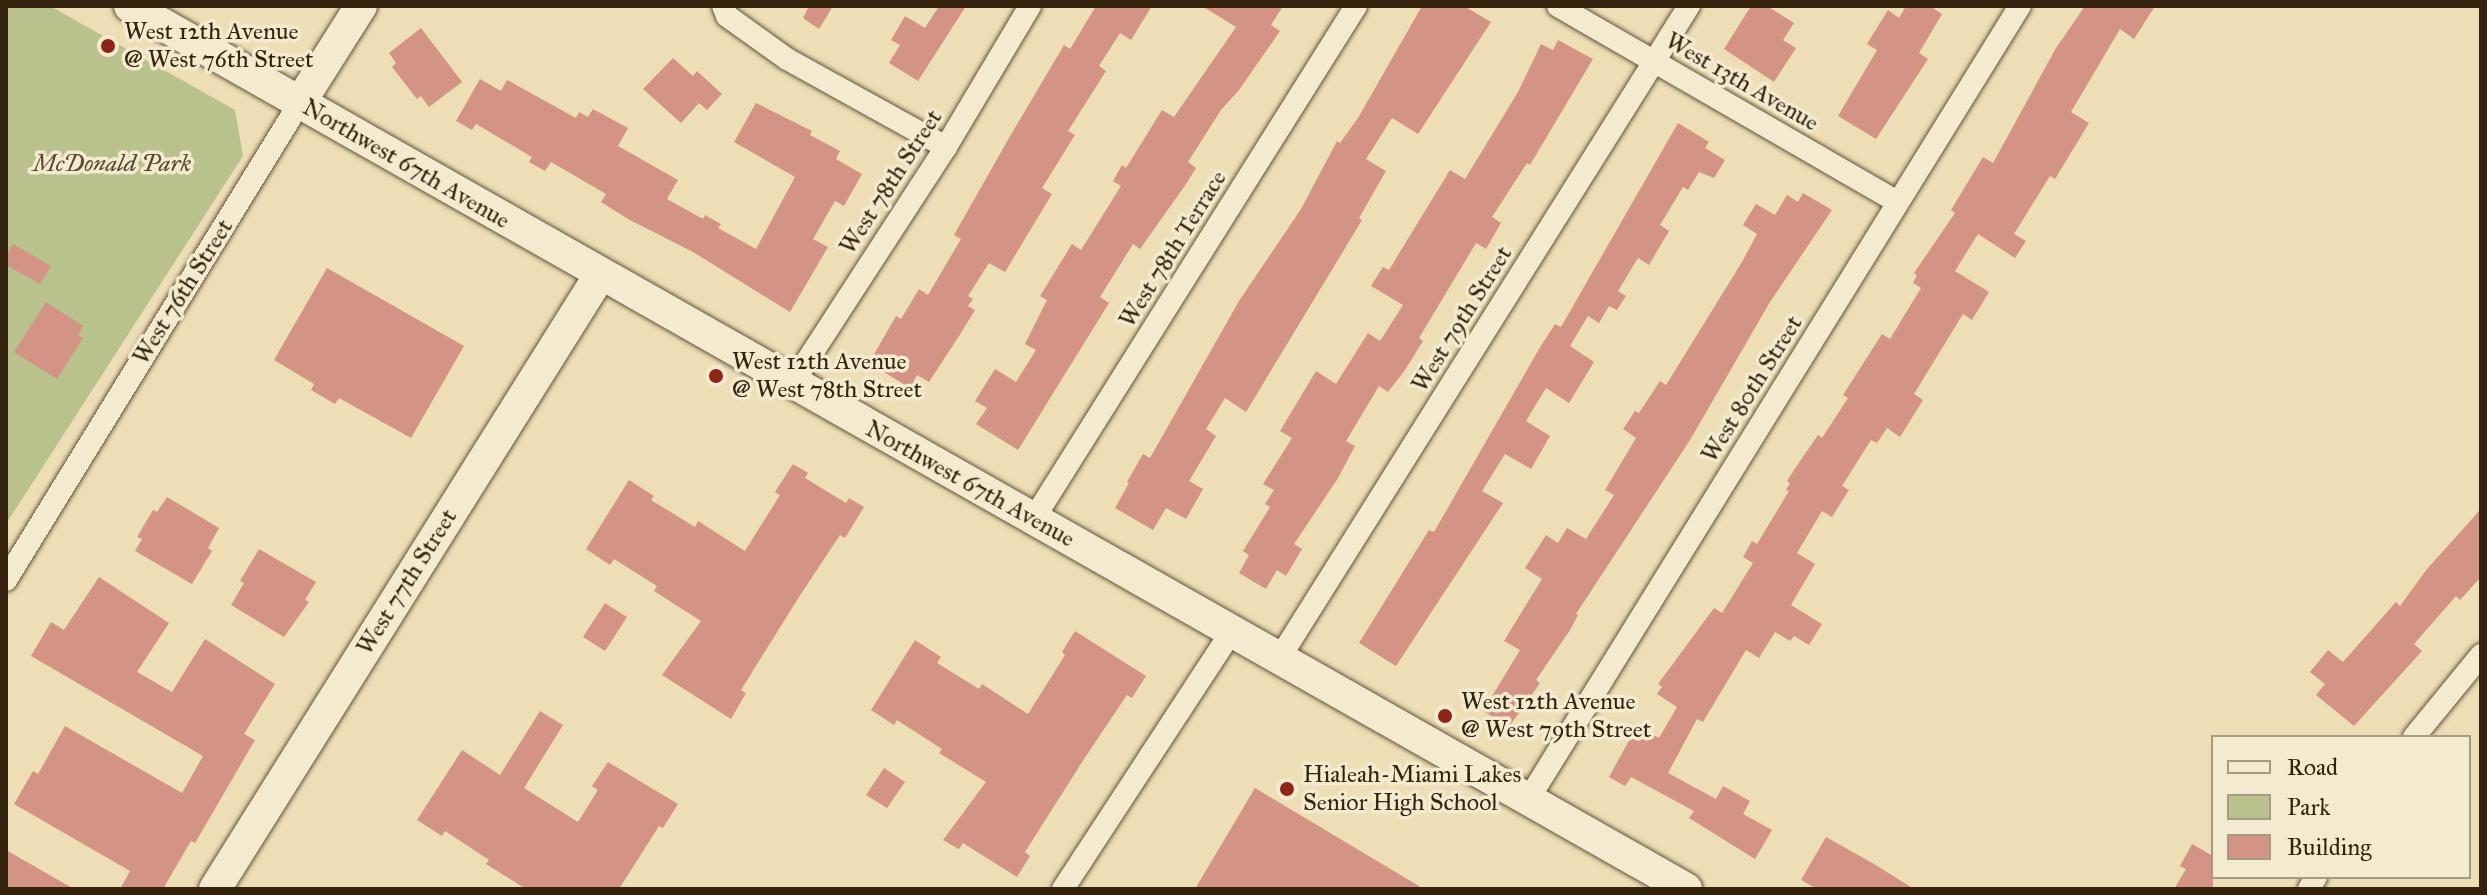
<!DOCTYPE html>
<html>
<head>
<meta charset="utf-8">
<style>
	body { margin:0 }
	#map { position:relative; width:2487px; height:895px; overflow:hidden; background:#eddeb6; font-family:"IM FELL Great Primer",serif }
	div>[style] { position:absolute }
	.green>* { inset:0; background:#b9c18d }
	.building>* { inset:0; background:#d39385 }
	.roads { filter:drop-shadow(0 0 2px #645238) drop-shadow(0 0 2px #645238) }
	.street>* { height:22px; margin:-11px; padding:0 11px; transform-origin:11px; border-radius:11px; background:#f3ead0 }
	.secondary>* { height:32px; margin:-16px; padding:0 16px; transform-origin:16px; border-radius:16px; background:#f3ead0 }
	.dots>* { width:22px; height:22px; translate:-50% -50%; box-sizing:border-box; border:4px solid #f3ead0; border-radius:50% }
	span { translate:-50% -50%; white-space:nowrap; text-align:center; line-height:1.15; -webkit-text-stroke:7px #f3ead0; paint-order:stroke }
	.poi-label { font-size:24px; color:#36230e }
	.left { translate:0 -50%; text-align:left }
	.street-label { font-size:24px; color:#36230e }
	.park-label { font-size:24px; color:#574a2e; font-style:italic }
	.frame { position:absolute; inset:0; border:8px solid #36230e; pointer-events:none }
	.legend { position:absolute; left:2211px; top:735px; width:260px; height:144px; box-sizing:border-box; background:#f3ead0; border:2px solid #a79a82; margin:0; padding:10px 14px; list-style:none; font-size:24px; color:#36230e }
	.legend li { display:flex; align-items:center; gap:16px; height:40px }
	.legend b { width:40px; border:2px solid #a79a82 }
</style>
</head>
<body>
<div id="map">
	<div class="green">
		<div style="clip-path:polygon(6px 6px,50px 6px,235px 110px,243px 156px,6px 524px)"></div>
	</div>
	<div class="building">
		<div style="clip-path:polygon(809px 6px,833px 6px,819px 29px,803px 18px)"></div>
		<div style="clip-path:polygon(939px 6px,966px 6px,918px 81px,889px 63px,900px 45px,891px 40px,905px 16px,925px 28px)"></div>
		<div style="clip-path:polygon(1096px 6px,1152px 6px,1131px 40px,1120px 33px,1099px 66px,1106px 71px,1068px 131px,1075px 135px,1042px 188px,1052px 194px,1005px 272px,989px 263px,968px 296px,973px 299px,968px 306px,975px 310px,959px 336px,929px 382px,917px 375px,910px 388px,869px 363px,896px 316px,901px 319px,919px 289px,928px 295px,961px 239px,954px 235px,1009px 138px,1064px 45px,1070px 49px)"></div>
		<div style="clip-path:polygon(1202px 6px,1283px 6px,1271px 25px,1280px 31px,1239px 90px,1221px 110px,1188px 162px,1196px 168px,1186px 184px,1140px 249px,1133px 244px,1100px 297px,1109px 303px,1018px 450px,976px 424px,987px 408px,975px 401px,995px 369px,1016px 382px,1036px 350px,1025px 344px,1047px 300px,1040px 296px,1072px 244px,1081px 250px,1121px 186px,1113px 181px,1122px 165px,1126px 168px,1162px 110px,1174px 117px,1236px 27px)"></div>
		<div style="clip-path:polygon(1422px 6px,1464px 6px,1491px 22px,1418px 134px,1392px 118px,1366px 159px,1386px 171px,1359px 218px,1362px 220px,1246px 412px,1225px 398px,1206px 429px,1216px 436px,1189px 481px,1203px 489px,1186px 519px,1166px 508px,1153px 530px,1115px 508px,1129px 483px,1127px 482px,1143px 454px,1150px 458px,1239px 301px,1301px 209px,1337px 141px,1340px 143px,1358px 118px)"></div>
		<div style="clip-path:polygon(1751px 6px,1767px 6px,1794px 23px,1783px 40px,1796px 48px,1774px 82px,1724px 49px)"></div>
		<div style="clip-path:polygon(1906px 6px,1930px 6px,1942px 14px,1919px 53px,1928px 59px,1876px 139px,1838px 116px,1877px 50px,1867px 44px,1888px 10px,1899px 18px)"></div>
		<div style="clip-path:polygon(2085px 6px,2155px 6px,2134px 39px,2120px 29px,2071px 112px,2089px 123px,2055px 179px,2050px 176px,2014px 234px,2026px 241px,2015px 258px,1978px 234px,1955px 271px,1989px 292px,1972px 320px,1963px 314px,1914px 394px,1923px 400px,1900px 437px,1887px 428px,1877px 443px,1871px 440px,1842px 486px,1849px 490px,1832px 517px,1822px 511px,1797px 553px,1815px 564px,1791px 605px,1822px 624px,1809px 645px,1794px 636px,1790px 641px,1775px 632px,1759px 658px,1746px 650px,1703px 722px,1697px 719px,1668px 773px,1716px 799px,1723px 786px,1750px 801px,1743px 814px,1772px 830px,1755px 859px,1689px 818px,1694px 811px,1631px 777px,1625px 786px,1609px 777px,1637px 726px,1659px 738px,1677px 707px,1657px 694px,1662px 687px,1658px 684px,1714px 608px,1722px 613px,1753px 563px,1743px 557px,1752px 541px,1757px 544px,1789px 491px,1786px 490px,1790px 483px,1787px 481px,1794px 470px,1818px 435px,1822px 438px,1848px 398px,1843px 395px,1882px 334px,1890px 339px,1921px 288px,1913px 283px,1917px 275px,1914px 273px,1955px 213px,1951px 210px,1983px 157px,1993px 163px,2056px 48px)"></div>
		<div style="clip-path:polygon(421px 28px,462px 82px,429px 107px,421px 96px,417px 99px,392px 67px,396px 63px,389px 53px)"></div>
		<div style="clip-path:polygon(1558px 40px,1593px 59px,1530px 165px,1527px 163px,1492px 217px,1501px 223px,1486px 249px,1476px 243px,1419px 338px,1423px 341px,1405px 370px,1388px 392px,1379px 386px,1346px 441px,1355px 446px,1338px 478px,1294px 544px,1302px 549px,1286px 576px,1277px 570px,1266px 589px,1239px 573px,1249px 555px,1243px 551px,1270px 507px,1265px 504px,1274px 490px,1263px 484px,1292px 438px,1280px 431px,1316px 371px,1336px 384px,1368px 333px,1380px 341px,1403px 305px,1371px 286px,1383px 267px,1389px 270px,1450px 170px,1465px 179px,1518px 92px,1541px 44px,1553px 50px)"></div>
		<div style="clip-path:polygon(673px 58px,693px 76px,697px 71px,722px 94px,707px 110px,699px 103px,681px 123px,643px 89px)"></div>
		<div style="clip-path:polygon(480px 79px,501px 91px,507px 80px,576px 118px,579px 112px,588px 117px,593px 109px,628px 128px,618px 146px,678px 180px,667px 199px,703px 219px,705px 215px,721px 224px,718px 228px,756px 249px,795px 177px,734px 142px,756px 103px,812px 131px,810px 135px,840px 151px,836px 159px,862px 174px,844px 206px,835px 201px,813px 239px,828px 247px,790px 312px,693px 252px,628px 219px,601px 202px,606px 194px,551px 162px,545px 171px,529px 162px,532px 157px,476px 124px,472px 130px,456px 121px)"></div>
		<div style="clip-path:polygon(1678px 123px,1709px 142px,1705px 148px,1725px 160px,1714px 178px,1699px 172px,1688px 190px,1683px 187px,1660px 225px,1669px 231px,1649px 265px,1638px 258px,1618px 291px,1626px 296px,1617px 310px,1609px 306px,1599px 323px,1588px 316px,1570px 346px,1594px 362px,1569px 403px,1546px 388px,1526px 421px,1550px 436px,1531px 469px,1505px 454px,1482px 491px,1503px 503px,1396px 666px,1359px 643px,1429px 530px,1434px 532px,1539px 349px,1555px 324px,1561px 327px)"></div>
		<div style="clip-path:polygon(1803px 193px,1832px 210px,1770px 302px,1690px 440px,1576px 614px,1578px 615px,1570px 630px,1536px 680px,1540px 683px,1509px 727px,1483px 711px,1520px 650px,1504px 641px,1542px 579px,1525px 568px,1546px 535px,1558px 543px,1567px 528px,1586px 539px,1614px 495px,1605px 490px,1636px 438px,1623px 429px,1635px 411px,1639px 413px,1660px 381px,1666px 385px,1742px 262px,1757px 234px,1743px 225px,1756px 204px,1775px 215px,1787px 195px,1798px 202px)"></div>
		<div style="clip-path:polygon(13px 244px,51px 266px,40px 284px,6px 265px,6px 255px)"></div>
		<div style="clip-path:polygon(327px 268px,464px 346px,411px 438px,339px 398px,335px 404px,311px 390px,314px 384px,274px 360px)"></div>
		<div style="clip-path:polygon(46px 302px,83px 326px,78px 335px,83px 338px,57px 379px,14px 352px)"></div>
		<div style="clip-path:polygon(793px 464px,808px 473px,805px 478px,846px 503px,849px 498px,864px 507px,845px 538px,840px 535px,799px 597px,741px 690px,746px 693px,731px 719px,662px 675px,701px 621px,654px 591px,657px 586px,614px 559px,610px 565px,586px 549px,629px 480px,654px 496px,651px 500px,695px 527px,698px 521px,745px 551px,780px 495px,775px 492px)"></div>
		<div style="clip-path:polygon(167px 497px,219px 528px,208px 548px,212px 551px,192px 584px,135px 551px,142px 539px,137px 537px,153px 510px,157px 512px)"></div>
		<div style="clip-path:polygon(2481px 509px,2481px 577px,2460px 600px,2456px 596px,2414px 644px,2422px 651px,2354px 726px,2316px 695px,2325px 684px,2310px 672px,2328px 650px,2343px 662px,2396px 602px,2400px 606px,2427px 569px)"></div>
		<div style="clip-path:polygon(259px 549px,316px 582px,305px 600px,309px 602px,284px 637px,231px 605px,244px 583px,240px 581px)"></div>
		<div style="clip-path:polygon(99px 577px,169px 623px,137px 672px,172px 692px,205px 639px,275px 684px,244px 734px,255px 740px,195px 843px,191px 841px,163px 889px,120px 889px,130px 871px,14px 804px,33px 771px,38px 774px,65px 726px,182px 793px,203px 756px,31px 656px,51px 622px,64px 630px)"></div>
		<div style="clip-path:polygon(605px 603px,627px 617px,605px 651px,583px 637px)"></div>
		<div style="clip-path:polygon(1075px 631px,1146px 676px,1132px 698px,1127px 695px,1084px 759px,1025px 852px,1030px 856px,1017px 877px,963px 843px,959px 849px,943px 840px,986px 782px,939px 753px,942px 749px,897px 720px,894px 725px,871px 710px,915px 640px,941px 657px,937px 663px,979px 689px,982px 684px,1028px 714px,1065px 655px,1062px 652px)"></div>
		<div style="clip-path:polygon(540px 711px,563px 725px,524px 788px,578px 822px,598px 790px,592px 786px,608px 762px,678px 804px,663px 828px,659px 826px,619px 889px,526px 889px,486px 864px,489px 860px,445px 831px,442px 836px,417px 820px,462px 750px,500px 775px)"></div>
		<div style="clip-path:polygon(884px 768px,905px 782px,887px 808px,866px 795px)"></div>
		<div style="clip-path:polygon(1255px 788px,1424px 889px,1195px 889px)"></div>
		<div style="clip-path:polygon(1826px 837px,1874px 864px,1914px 889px,1817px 889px,1801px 880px)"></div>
		<div style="clip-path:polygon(2192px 844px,2213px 856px,2213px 889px,2174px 889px,2186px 869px,2180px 866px)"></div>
		<div style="clip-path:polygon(6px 850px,74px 889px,6px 889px)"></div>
	</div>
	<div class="roads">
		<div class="street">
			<div style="left:723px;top:6px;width:11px;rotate:68deg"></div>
			<div style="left:727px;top:16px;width:74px;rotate:35.6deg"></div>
			<div style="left:787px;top:59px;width:182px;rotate:29deg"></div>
			<div style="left:1558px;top:6px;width:392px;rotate:30deg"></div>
			<div style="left:792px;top:384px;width:283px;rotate:-57deg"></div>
			<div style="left:946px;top:147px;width:164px;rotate:-59.2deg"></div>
			<div style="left:1033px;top:520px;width:607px;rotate:-57.85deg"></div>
			<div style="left:6px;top:580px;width:559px;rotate:-58.39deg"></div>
			<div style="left:1279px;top:659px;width:771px;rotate:-57.88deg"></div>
			<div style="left:2414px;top:737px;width:106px;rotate:-50.7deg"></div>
			<div style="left:1528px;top:800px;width:934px;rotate:-58.22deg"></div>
			<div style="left:1063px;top:889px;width:307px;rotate:-56.8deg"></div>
			<div style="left:2309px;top:889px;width:14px;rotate:-60deg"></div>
		</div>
		<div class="secondary">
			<div style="left:130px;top:6px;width:1789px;rotate:29.57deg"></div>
			<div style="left:299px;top:104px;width:116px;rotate:-57.7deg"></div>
			<div style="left:215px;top:889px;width:725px;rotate:-57.91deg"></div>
		</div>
	</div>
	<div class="dots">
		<div style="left:108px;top:46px;background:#8f2418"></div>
		<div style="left:716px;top:376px;background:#8f2418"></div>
		<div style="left:1445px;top:716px;background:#8f2418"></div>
		<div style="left:1287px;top:789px;background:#8f2418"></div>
	</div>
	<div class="poi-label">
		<span class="left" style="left:124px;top:46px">West 12th Avenue<br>@ West 76th Street</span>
		<span class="left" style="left:732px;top:376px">West 12th Avenue<br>@ West 78th Street</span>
		<span class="left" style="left:1461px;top:716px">West 12th Avenue<br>@ West 79th Street</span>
		<span class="left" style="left:1303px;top:789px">Hialeah-Miami Lakes<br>Senior High School</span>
	</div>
	<div class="street-label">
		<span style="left:1742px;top:82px;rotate:30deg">West 13th Avenue</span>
		<span style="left:406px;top:164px;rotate:30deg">Northwest 67th Avenue</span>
		<span style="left:891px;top:182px;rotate:-57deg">West 78th Street</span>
		<span style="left:1173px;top:249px;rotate:-58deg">West 78th Terrace</span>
		<span style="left:183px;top:292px;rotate:-58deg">West 76th Street</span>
		<span style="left:1462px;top:319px;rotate:-58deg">West 79th Street</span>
		<span style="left:1752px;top:389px;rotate:-58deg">West 80th Street</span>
		<span style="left:970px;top:484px;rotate:29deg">Northwest 67th Avenue</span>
		<span style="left:407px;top:582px;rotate:-58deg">West 77th Street</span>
	</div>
	<div class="park-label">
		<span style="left:112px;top:164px">McDonald Park</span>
	</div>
	<div class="frame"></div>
	<ul class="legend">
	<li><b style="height:10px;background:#f3ead0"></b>Road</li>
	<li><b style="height:22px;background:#b9c18d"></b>Park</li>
	<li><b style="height:22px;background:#d39385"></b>Building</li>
	</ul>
</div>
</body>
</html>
